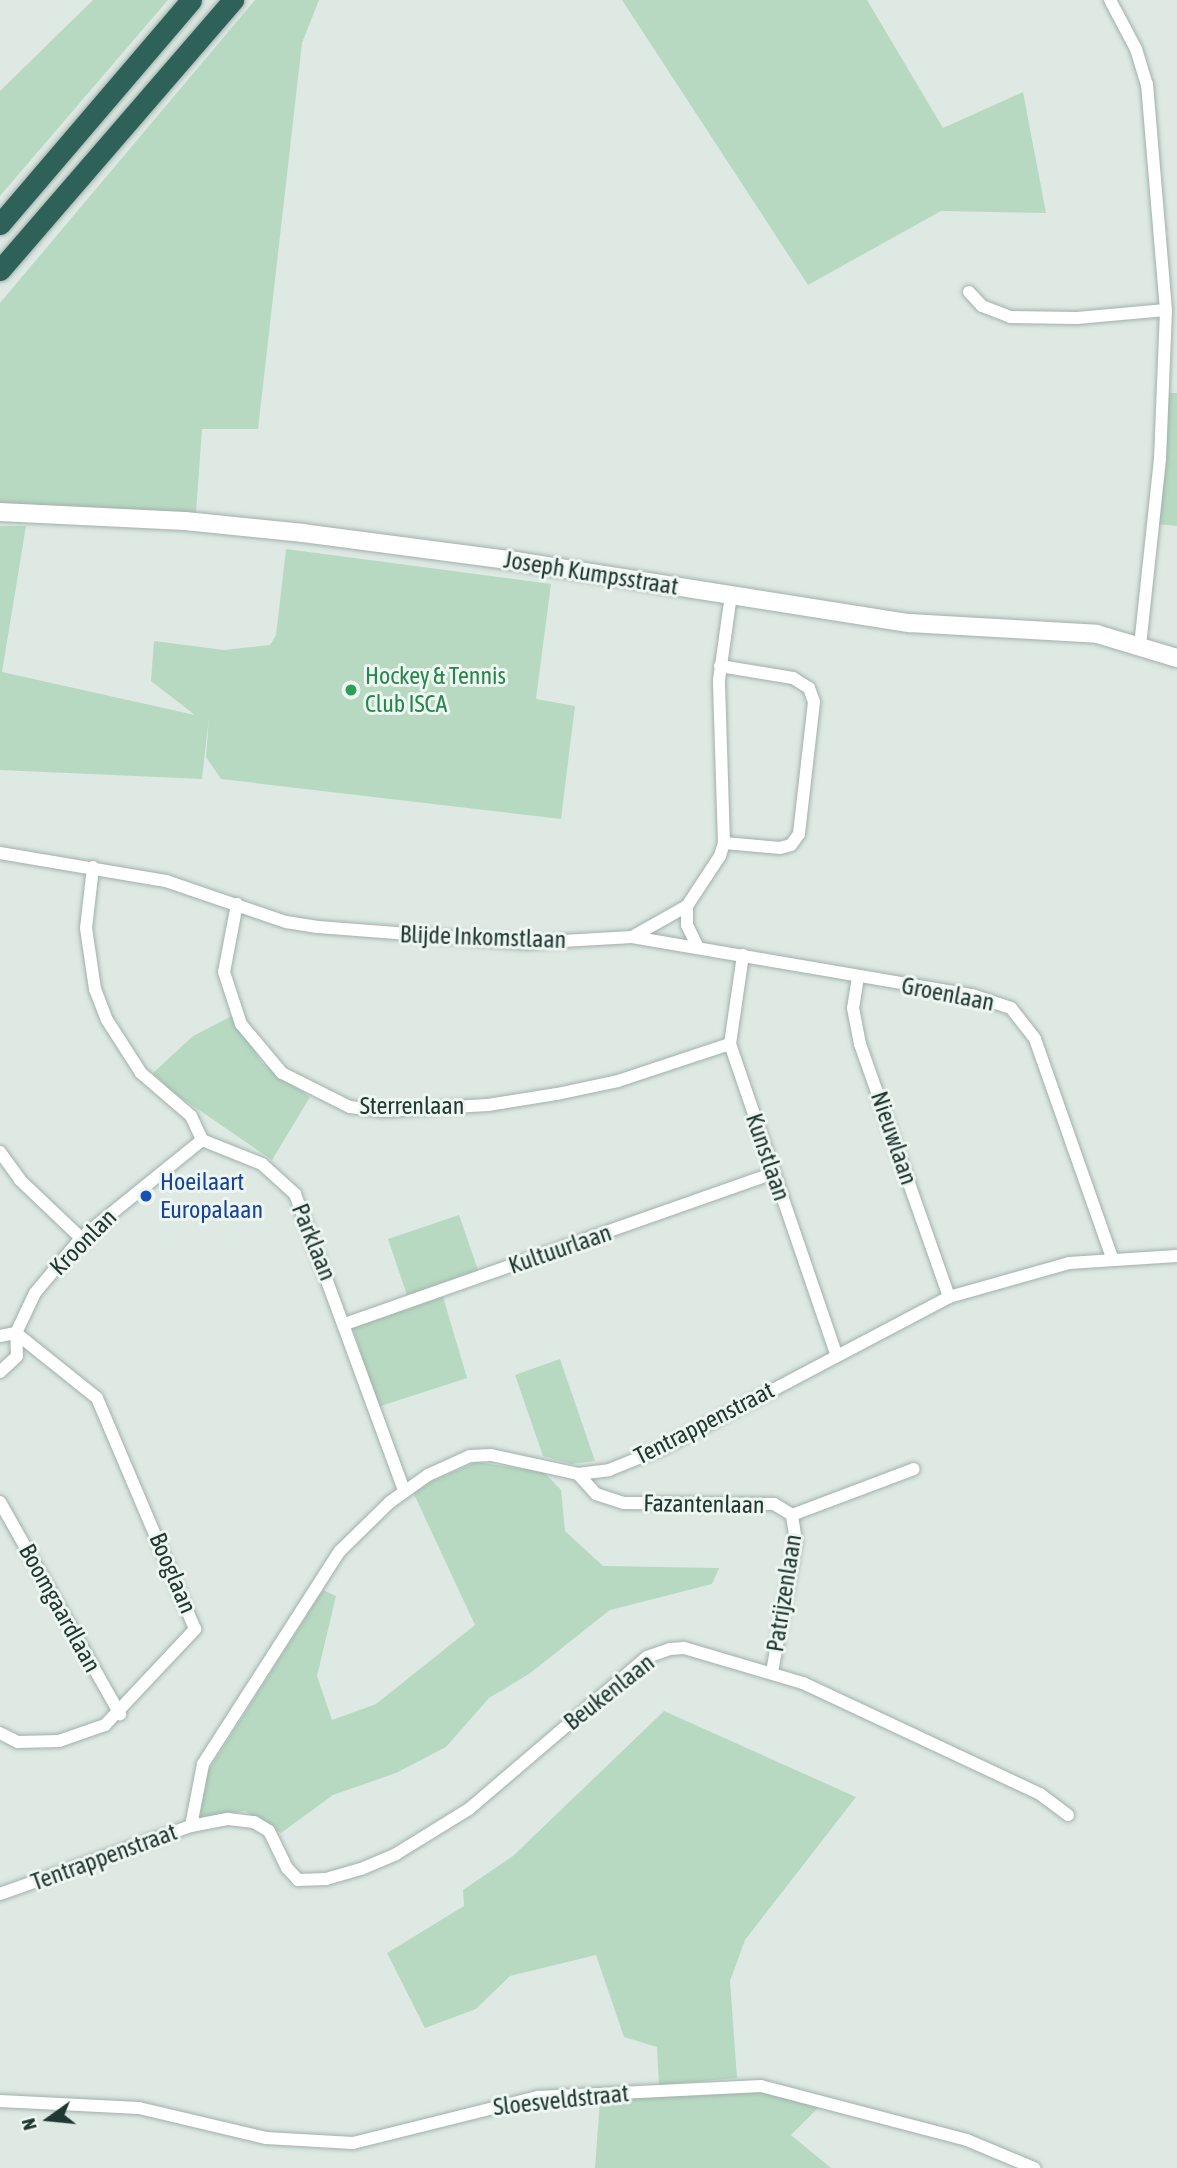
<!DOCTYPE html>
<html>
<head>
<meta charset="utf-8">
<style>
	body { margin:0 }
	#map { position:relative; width:1177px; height:2168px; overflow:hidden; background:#dee9e4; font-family:"Asap Condensed",sans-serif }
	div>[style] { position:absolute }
	.green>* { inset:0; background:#b7d9c2 }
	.roads { filter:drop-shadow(0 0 2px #a1b0ab) drop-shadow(0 0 2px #a1b0ab) }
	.street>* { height:12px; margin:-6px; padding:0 6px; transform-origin:6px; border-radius:6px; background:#fff }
	.secondary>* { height:18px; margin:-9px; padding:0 9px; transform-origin:9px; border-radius:9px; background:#fff }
	.highway>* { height:21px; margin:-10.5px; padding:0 10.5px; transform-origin:10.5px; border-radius:10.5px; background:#2e6259 }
	.dots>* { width:19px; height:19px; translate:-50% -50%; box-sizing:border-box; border:4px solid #eef6f2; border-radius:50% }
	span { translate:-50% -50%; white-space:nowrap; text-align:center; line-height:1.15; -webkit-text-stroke:6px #eef6f2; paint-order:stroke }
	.street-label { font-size:24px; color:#203732 }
	.leisure-label { font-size:24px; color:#27864d }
	.left { translate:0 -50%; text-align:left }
	.transit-label { font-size:24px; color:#164399 }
	.north { position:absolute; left:14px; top:2084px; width:70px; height:70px; -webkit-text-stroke:5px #eef6f2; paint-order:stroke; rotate:255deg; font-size:19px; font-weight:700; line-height:28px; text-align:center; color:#203732 }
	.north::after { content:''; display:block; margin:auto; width:24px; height:32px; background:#203732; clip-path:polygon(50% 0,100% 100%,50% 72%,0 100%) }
</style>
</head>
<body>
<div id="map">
	<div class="green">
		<div style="clip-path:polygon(93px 0,168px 0,0 196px,0 91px)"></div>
		<div style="clip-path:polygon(255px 0,319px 0,302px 43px,258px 429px,202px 429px,196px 513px,0 507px,0 303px)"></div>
		<div style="clip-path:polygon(622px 0,867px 0,943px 128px,1023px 92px,1046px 213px,941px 211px,808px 285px)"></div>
		<div style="clip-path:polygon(1166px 393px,1177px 393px,1177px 526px,1157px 524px)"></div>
		<div style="clip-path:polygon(0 526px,26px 526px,2px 672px,195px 715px,151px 681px,154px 641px,224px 650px,270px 645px,276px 635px,286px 549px,551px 584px,536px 699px,575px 706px,561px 819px,221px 779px,206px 757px,209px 717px,202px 779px,0 770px)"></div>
		<div style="clip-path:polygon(232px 1016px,262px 1063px,310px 1097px,272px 1160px,170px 1090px,153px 1073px,193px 1036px)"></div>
		<div style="clip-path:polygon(459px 1215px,478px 1270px,407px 1295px,388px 1239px)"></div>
		<div style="clip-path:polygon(443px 1297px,467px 1378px,378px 1407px,353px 1328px)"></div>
		<div style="clip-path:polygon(560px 1359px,595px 1461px,571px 1464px,543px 1456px,515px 1375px)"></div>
		<div style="clip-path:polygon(476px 1462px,544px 1472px,561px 1490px,565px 1531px,603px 1566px,719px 1568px,712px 1584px,610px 1610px,529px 1674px,489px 1698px,446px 1747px,396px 1773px,333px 1795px,281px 1833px,245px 1811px,197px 1819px,208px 1771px,323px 1590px,336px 1596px,317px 1676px,332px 1720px,376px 1704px,475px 1625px,412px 1490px)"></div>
		<div style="clip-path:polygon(664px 1711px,856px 1797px,745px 1940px,730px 1981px,737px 2078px,659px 2085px,657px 2047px,624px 2037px,596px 1955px,510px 1976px,476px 2009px,425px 2028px,387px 1953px,464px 1906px,463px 1890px,513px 1856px)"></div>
		<div style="clip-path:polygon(765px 2092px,820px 2106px,791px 2135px,831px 2168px,595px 2168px,600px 2100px)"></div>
	</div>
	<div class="roads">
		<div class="street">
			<div style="left:1110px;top:0;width:55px;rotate:62deg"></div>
			<div style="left:1136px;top:49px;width:37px;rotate:73deg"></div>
			<div style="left:1147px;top:84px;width:227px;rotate:85.2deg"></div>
			<div style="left:1166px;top:310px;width:149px;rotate:92.3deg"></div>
			<div style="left:1160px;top:459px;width:188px;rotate:96.1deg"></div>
			<div style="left:969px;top:292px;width:19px;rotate:47deg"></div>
			<div style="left:982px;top:306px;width:30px;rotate:21deg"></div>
			<div style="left:1010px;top:317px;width:67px;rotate:0.9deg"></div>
			<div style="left:1077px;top:318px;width:89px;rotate:-5.1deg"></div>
			<div style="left:720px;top:666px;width:74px;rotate:9.3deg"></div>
			<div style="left:793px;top:678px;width:19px;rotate:32deg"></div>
			<div style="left:809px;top:688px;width:15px;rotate:70deg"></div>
			<div style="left:814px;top:702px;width:133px;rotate:96.5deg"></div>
			<div style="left:799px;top:834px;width:14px;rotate:126deg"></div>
			<div style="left:791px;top:845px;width:11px;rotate:165deg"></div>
			<div style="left:780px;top:848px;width:56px;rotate:-174.9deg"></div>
			<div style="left:0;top:853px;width:168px;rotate:9.6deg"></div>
			<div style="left:166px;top:881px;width:127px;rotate:18.9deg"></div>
			<div style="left:286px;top:922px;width:32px;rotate:9deg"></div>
			<div style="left:318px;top:927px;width:211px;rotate:4.4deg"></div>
			<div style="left:528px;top:943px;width:104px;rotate:-3.3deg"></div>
			<div style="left:632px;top:937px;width:63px;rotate:-29.4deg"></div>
			<div style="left:687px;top:906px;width:60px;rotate:-56.6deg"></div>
			<div style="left:720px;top:856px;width:14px;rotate:-73deg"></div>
			<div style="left:724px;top:843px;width:163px;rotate:-91.8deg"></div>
			<div style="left:719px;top:680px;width:86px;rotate:-82deg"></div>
			<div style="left:93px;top:867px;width:61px;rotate:96.5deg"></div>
			<div style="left:86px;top:928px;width:62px;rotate:81.6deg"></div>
			<div style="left:95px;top:989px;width:33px;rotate:69deg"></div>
			<div style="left:107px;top:1020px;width:63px;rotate:57.3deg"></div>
			<div style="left:141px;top:1073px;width:66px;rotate:40.7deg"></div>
			<div style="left:191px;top:1116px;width:26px;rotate:65deg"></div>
			<div style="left:202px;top:1140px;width:65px;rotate:21.8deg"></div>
			<div style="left:262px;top:1164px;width:45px;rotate:42.3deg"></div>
			<div style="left:295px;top:1194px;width:315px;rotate:69.8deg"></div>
			<div style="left:237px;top:904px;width:69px;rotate:100.8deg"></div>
			<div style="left:224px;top:972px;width:55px;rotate:71.9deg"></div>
			<div style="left:241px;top:1024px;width:64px;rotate:50.1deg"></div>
			<div style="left:282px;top:1073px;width:76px;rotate:26.6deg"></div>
			<div style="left:350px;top:1107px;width:32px;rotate:7deg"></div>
			<div style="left:382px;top:1111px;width:106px;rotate:-3.2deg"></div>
			<div style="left:488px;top:1105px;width:70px;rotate:-9.1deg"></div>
			<div style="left:557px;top:1094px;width:62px;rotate:-12deg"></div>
			<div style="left:618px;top:1081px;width:118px;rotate:-18.3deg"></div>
			<div style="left:687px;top:906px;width:19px;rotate:90deg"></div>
			<div style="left:687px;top:925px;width:25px;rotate:64deg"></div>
			<div style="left:632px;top:937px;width:345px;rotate:9.7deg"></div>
			<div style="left:972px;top:995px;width:41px;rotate:18.4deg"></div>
			<div style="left:1011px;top:1008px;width:39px;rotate:52deg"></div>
			<div style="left:1035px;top:1039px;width:234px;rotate:70.6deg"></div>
			<div style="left:743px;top:955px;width:90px;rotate:98.3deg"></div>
			<div style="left:730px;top:1044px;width:328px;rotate:71.1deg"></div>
			<div style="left:858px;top:977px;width:31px;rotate:99deg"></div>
			<div style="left:853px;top:1008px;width:37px;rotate:79deg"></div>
			<div style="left:860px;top:1044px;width:268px;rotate:70.6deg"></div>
			<div style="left:0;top:1152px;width:34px;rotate:54deg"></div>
			<div style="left:20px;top:1180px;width:84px;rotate:43.6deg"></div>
			<div style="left:345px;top:1324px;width:455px;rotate:-19.4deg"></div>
			<div style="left:16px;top:1333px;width:44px;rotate:-64.6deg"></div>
			<div style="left:35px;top:1293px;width:72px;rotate:-50.1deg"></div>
			<div style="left:81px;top:1238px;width:156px;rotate:-39deg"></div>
			<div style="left:0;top:1336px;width:16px;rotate:-11deg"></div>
			<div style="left:0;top:1372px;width:23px;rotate:-43deg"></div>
			<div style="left:17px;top:1356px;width:23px;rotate:-92deg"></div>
			<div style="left:578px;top:1474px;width:27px;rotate:48deg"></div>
			<div style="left:596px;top:1494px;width:29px;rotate:18deg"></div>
			<div style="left:624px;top:1503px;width:150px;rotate:0.4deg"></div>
			<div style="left:774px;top:1504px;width:21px;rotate:31deg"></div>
			<div style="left:792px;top:1515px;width:130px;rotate:-20.7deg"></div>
			<div style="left:0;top:1502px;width:244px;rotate:60.5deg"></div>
			<div style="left:772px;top:1672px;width:133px;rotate:-79.6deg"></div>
			<div style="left:796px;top:1541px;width:26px;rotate:-99deg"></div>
			<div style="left:0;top:1733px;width:20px;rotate:27deg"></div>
			<div style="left:18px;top:1742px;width:41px;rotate:-1.4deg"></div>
			<div style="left:59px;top:1741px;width:49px;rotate:-19.2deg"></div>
			<div style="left:105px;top:1725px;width:132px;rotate:-46.8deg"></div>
			<div style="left:195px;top:1629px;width:251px;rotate:-113deg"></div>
			<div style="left:97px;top:1398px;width:104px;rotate:-141.3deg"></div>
			<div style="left:191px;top:1826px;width:63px;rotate:-79deg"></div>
			<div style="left:203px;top:1764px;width:253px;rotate:-57.3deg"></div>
			<div style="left:340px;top:1551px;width:70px;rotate:-44.4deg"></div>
			<div style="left:390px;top:1502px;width:47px;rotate:-35.4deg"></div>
			<div style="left:428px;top:1475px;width:46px;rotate:-24.3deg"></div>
			<div style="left:470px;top:1456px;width:21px;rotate:-3deg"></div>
			<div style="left:491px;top:1455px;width:89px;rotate:12.3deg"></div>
			<div style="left:578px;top:1474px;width:31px;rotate:-7deg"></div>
			<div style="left:609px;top:1470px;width:56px;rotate:-22deg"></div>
			<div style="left:661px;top:1449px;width:326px;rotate:-27.8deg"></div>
			<div style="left:949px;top:1297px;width:125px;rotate:-15.8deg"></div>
			<div style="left:1069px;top:1263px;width:108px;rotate:-3.7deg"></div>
			<div style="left:0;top:1894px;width:203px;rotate:-19.6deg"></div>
			<div style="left:191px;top:1826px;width:38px;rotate:-11deg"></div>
			<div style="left:228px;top:1819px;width:26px;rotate:7deg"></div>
			<div style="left:254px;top:1822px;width:17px;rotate:31deg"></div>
			<div style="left:269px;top:1831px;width:41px;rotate:64.1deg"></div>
			<div style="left:287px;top:1868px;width:16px;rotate:47deg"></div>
			<div style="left:298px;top:1880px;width:28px;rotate:-2deg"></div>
			<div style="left:326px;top:1879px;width:36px;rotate:-16deg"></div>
			<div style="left:361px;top:1869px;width:38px;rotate:-23deg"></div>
			<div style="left:396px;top:1854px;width:86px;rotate:-31.7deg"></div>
			<div style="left:469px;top:1809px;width:234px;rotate:-40.5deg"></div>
			<div style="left:647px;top:1657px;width:24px;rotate:-19deg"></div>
			<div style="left:670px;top:1649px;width:14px;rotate:-4deg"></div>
			<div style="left:684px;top:1648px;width:124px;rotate:16.4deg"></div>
			<div style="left:803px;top:1683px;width:262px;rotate:25.1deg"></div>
			<div style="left:1040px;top:1794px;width:35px;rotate:37deg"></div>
			<div style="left:0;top:2101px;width:139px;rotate:2.9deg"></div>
			<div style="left:139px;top:2108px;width:130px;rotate:13.3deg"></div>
			<div style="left:266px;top:2138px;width:87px;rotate:3.3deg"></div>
			<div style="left:353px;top:2143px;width:191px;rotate:-14deg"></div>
			<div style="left:538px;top:2097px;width:223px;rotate:-2.8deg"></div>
			<div style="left:761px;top:2086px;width:213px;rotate:14.7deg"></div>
			<div style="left:967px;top:2140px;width:73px;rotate:22.7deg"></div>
		</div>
		<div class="secondary">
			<div style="left:0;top:512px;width:185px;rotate:2.8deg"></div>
			<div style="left:185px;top:521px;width:119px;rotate:5.8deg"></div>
			<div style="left:303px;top:533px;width:215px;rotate:7.5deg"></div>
			<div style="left:516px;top:561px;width:398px;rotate:9deg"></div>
			<div style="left:909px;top:623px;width:188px;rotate:3.3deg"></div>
			<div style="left:1097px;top:634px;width:84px;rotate:16.7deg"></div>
		</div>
		<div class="highway">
			<div style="left:0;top:224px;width:294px;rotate:-49.5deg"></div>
			<div style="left:0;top:270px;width:357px;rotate:-49.2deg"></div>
		</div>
	</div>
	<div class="dots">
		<div style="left:351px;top:690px;background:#2e9e5b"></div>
		<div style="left:146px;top:1196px;background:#1a4fb4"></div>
	</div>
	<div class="street-label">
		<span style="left:591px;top:573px;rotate:9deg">Joseph Kumpsstraat</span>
		<span style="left:483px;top:937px;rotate:2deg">Blijde Inkomstlaan</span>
		<span style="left:948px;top:994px;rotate:11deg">Groenlaan</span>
		<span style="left:412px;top:1106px">Sterrenlaan</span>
		<span style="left:894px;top:1138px;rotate:71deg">Nieuwlaan</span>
		<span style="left:768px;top:1157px;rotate:71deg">Kunstlaan</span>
		<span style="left:83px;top:1242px;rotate:-45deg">Kroonlan</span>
		<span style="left:314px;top:1242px;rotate:68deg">Parklaan</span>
		<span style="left:560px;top:1249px;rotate:-19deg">Kultuurlaan</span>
		<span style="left:704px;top:1423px;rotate:-27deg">Tentrappenstraat</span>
		<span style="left:704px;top:1504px;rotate:1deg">Fazantenlaan</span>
		<span style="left:173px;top:1573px;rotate:67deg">Booglaan</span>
		<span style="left:784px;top:1593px;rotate:-81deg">Patrijzenlaan</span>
		<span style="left:60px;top:1608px;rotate:61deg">Boomgaardlaan</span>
		<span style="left:609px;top:1692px;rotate:-38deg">Beukenlaan</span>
		<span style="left:104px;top:1857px;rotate:-20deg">Tentrappenstraat</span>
		<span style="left:561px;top:2100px;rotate:-6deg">Sloesveldstraat</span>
	</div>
	<div class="leisure-label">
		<span class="left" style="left:365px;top:690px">Hockey &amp; Tennis<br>Club ISCA</span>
	</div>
	<div class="transit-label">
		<span class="left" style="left:160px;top:1196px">Hoeilaart<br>Europalaan</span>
	</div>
	<div class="north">N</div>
</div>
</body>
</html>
